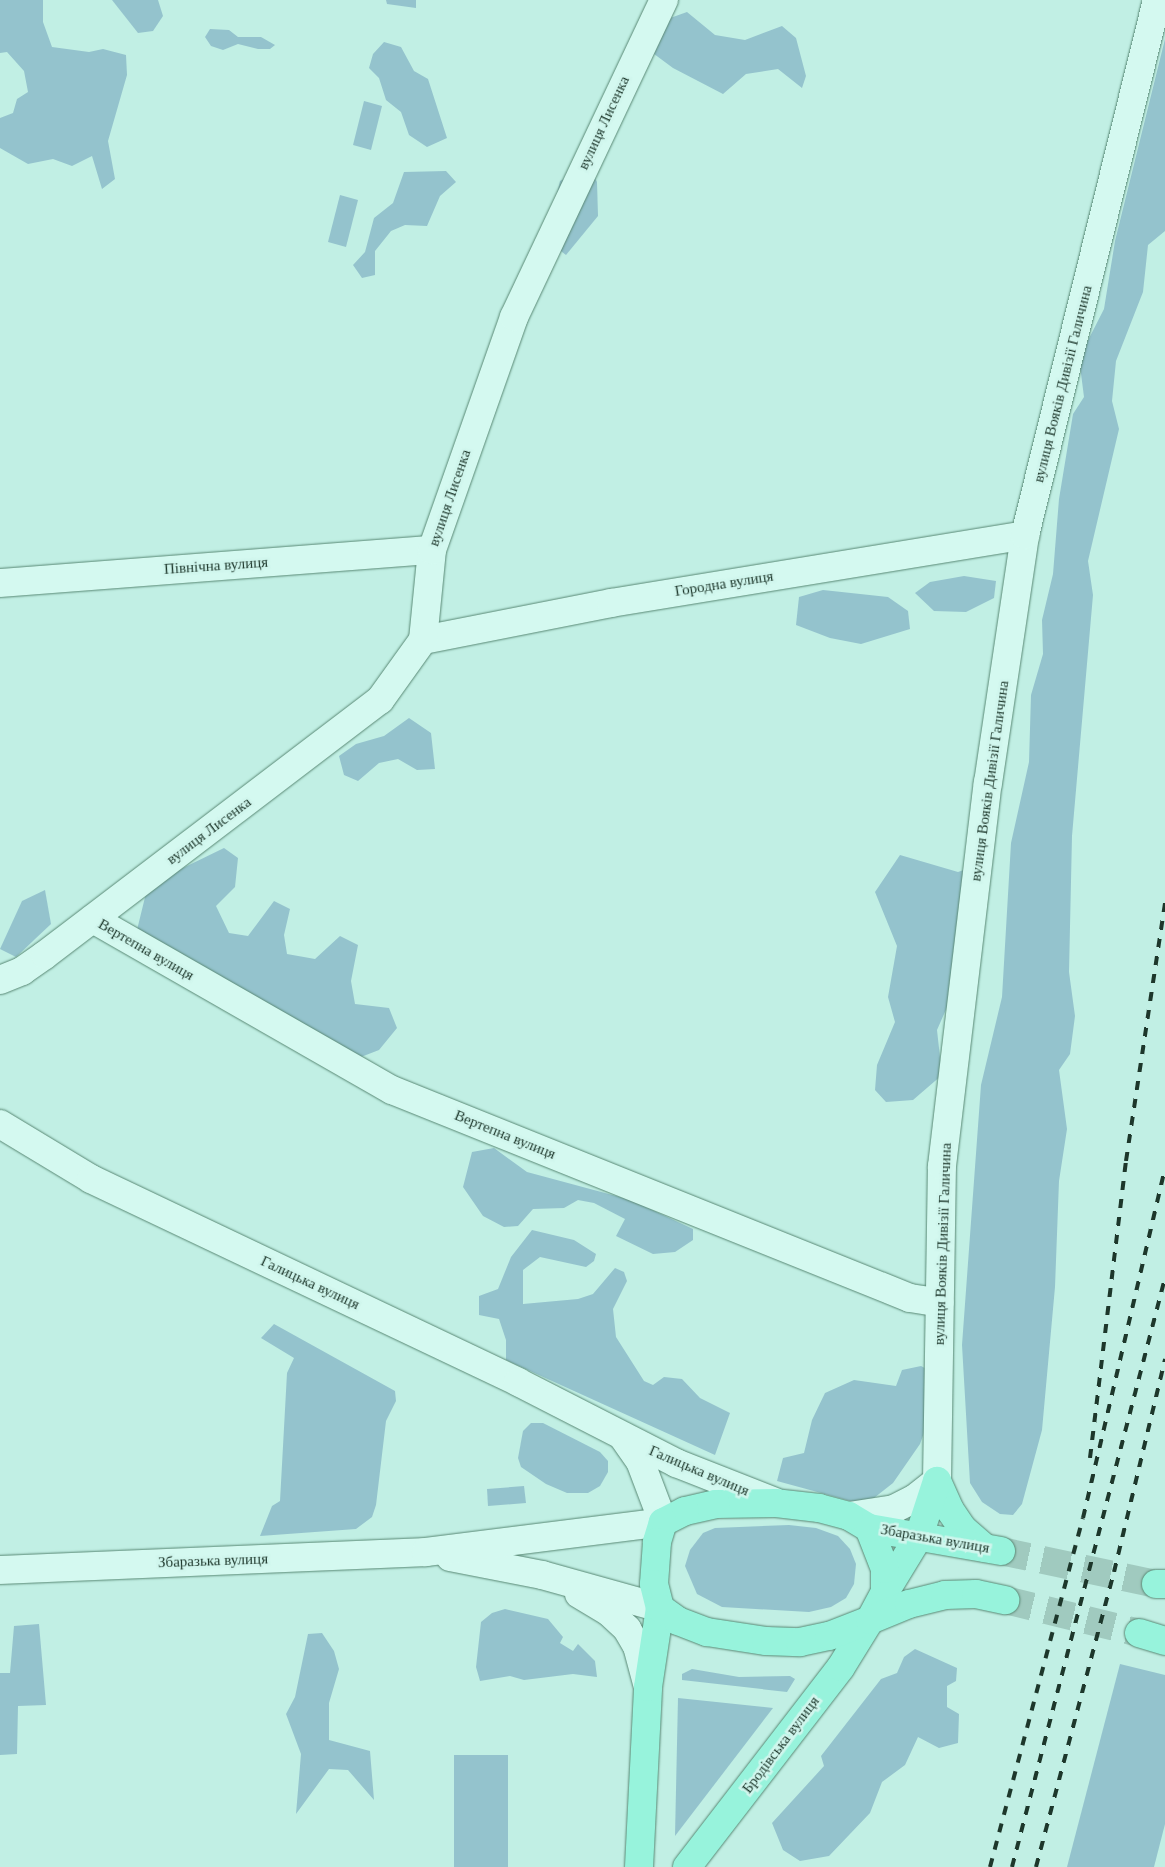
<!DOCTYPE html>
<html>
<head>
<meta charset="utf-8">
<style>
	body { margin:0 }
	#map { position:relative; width:1165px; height:1867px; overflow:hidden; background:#c1efe4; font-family:"Times New Roman",serif }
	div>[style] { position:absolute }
	.green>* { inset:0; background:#94c3cd }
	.primary-tunnel>* { height:28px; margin-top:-14px; transform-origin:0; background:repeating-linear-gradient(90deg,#a0cabf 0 28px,transparent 0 42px) }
	.roads { filter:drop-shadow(0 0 1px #588874) drop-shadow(0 0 1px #588874) }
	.street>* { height:28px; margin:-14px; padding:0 14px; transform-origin:14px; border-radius:14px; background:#d4f9f0 }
	.secondary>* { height:28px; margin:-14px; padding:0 14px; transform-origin:14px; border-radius:14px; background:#d4f9f0 }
	.primary>* { height:28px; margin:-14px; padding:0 14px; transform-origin:14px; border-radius:14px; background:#97f3dc }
	.rail>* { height:4px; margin-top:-2px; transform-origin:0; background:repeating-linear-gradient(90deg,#1d372b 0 9px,transparent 0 18px) }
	span { translate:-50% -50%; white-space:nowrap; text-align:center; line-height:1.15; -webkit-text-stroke:5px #d0f6ed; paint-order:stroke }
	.street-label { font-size:15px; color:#1d372b }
</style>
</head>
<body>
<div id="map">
	<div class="green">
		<div style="clip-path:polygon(0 0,43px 0,43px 22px,52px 47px,89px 52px,103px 49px,126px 55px,127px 75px,108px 141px,115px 179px,102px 189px,92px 156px,72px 166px,53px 159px,28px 164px,0 148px,0 118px,13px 113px,17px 99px,28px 92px,24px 71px,7px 52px,0 53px)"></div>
		<div style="clip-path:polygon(112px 0,158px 0,163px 16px,153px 31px,138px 33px)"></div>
		<div style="clip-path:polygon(386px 0,416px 0,416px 8px,387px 4px)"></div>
		<div style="clip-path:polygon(687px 12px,715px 35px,745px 40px,782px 26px,796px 38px,806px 76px,802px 88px,778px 69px,746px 74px,723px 94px,673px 68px,646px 48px,659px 22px)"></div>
		<div style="clip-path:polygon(210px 29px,229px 30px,238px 37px,261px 37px,275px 45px,270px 49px,258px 49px,238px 44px,223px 50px,211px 46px,205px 37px)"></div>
		<div style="clip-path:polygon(1165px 39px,1165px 231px,1148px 245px,1143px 292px,1116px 361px,1112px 401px,1119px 429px,1088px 561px,1093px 595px,1072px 836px,1069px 972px,1075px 1016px,1070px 1054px,1059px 1070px,1067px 1129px,1059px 1181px,1055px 1287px,1042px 1430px,1022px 1504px,1013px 1515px,1000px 1514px,982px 1502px,970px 1483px,962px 1345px,981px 1085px,1002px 997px,1011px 843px,1029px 762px,1031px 695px,1043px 654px,1042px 620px,1053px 574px,1059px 499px,1073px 414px,1084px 397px,1079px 358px,1104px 309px,1115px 241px)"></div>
		<div style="clip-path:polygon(384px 42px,401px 47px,414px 71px,428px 79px,447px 138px,427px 147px,409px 135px,401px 112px,386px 100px,379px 78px,369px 68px,373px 54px)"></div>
		<div style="clip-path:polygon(364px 101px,382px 106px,371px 150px,353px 145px)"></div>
		<div style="clip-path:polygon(581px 170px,591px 170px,597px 182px,598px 216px,566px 255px,553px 245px,553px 211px,560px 181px)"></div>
		<div style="clip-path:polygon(446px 171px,456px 182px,440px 196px,427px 226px,405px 225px,391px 231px,375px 251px,375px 275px,362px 278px,353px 265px,365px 252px,374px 218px,393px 203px,404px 172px)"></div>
		<div style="clip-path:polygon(340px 195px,358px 200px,346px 247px,328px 242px)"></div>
		<div style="clip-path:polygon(964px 576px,996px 581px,994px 598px,966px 612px,934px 611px,915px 593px,930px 582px)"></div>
		<div style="clip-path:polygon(823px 590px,888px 597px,908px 611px,910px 629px,861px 644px,830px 638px,796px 625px,799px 597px)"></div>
		<div style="clip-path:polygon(409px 718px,431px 733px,435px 769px,417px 770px,398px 759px,379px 763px,358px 781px,344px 775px,339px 756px,356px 744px,384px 736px)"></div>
		<div style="clip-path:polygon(224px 848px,238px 858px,235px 887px,216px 906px,229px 933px,248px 936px,274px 901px,290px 909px,284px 935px,287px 954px,315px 959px,340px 936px,358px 945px,351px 981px,355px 1004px,389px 1008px,397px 1028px,379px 1050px,335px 1067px,136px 934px,148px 885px)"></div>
		<div style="clip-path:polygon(900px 855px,958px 872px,978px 865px,955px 989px,937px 1030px,942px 1075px,913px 1100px,886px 1102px,875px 1090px,877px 1065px,895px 1022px,888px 997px,897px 946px,875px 892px)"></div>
		<div style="clip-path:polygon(45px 890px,51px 924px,16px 957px,0 949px,22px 901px)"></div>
		<div style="clip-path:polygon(494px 1148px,527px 1172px,631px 1200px,693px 1229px,693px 1240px,675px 1252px,653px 1254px,616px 1236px,625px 1219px,594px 1203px,578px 1200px,564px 1208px,533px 1209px,518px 1226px,504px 1227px,483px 1216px,463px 1187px,472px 1152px)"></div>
		<div style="clip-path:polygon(532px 1230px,574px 1240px,596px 1254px,594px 1261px,586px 1267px,540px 1257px,523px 1270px,523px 1304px,578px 1299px,593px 1294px,615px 1268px,624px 1272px,627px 1281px,613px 1309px,616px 1337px,644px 1381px,653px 1385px,664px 1377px,682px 1379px,700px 1398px,730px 1413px,715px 1455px,506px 1360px,506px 1340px,499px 1319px,479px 1315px,479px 1296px,498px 1289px,511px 1257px)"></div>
		<div style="clip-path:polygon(274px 1324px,395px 1391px,396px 1401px,386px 1421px,376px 1505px,372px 1517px,356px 1529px,260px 1536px,272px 1506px,280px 1501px,287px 1373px,294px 1358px,261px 1338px)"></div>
		<div style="clip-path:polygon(921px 1366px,932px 1372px,929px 1419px,920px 1444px,893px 1483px,865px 1505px,777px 1481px,783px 1458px,804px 1453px,812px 1420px,825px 1393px,854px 1380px,896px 1386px,902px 1370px)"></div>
		<div style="clip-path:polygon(531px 1423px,543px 1423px,600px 1452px,608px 1461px,608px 1472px,600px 1486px,588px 1493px,567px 1493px,546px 1484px,521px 1467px,518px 1458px,523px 1431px)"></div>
		<div style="clip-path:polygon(524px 1486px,526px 1503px,488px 1506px,487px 1489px)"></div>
		<div style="clip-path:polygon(789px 1525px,816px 1528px,838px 1536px,850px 1549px,856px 1564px,854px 1584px,846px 1598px,831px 1607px,809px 1612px,722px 1607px,697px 1594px,685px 1566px,690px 1550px,703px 1533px,715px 1528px)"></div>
		<div style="clip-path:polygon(505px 1609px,548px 1619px,563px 1637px,560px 1643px,573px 1651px,578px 1644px,595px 1661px,597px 1677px,573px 1674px,524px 1680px,510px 1676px,480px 1681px,476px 1667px,481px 1622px,492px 1613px)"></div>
		<div style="clip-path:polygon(39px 1624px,46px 1705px,18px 1706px,17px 1754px,0 1755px,0 1673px,10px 1673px,14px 1626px)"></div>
		<div style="clip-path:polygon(322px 1633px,334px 1651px,339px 1669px,329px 1703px,329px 1740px,370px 1751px,374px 1800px,348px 1770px,329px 1769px,296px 1814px,301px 1754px,286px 1714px,295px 1697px,308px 1634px)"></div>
		<div style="clip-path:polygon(915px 1649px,957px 1668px,956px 1681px,947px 1686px,947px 1707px,959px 1714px,958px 1743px,939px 1748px,918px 1737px,905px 1765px,882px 1782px,870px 1813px,829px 1856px,800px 1861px,783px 1850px,772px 1823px,824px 1766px,821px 1756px,881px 1679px,897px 1673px,904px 1657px)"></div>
		<div style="clip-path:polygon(1120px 1664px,1165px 1675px,1165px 1824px,1154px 1867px,1067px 1867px)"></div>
		<div style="clip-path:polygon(692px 1669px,739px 1677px,790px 1676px,795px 1679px,787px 1692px,682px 1680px,682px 1674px)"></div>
		<div style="clip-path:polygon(678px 1698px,773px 1708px,675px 1836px)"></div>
		<div style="clip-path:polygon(454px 1755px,508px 1755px,508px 1867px,454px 1867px)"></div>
	</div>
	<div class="primary-tunnel">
		<div style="left:1001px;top:1551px;width:158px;rotate:12deg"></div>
		<div style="left:1005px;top:1600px;width:138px;rotate:13.8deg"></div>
	</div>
	<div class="roads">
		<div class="street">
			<div style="left:0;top:583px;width:433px;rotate:-4.4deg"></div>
			<div style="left:423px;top:640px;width:192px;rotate:-11.1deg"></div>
			<div style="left:611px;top:603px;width:420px;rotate:-9.3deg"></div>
			<div style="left:93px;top:919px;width:344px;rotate:29.8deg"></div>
			<div style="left:392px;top:1090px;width:558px;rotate:21.88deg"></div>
			<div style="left:910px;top:1298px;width:30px;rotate:9deg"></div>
			<div style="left:0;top:980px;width:24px;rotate:-22deg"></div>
			<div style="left:22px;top:971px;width:28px;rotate:-35deg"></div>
			<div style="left:45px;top:955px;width:421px;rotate:-37.3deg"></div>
			<div style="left:380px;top:700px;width:74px;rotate:-54.4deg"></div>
			<div style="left:423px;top:640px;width:90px;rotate:-84.3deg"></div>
			<div style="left:432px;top:550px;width:247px;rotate:-70.6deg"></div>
			<div style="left:514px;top:317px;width:351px;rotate:-64.7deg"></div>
			<div style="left:0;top:1124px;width:106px;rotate:31.1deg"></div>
			<div style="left:91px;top:1179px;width:473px;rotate:25.4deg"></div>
			<div style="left:518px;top:1382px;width:178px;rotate:27.1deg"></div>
			<div style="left:676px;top:1463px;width:106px;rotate:21.5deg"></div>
			<div style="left:623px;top:1437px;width:29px;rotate:55deg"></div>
			<div style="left:640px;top:1461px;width:65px;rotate:69.3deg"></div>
		</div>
		<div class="secondary">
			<div style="left:849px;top:1516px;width:46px;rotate:-8.8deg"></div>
			<div style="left:894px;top:1509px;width:22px;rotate:-27deg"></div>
			<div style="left:914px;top:1499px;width:29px;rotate:-38deg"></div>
			<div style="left:937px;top:1481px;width:315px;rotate:-89.1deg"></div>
			<div style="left:942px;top:1166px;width:386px;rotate:-83.2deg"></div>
			<div style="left:988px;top:783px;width:251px;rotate:-81.5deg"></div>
			<div style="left:1025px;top:535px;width:551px;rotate:-76.14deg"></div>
			<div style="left:450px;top:1557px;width:94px;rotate:11.1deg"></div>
			<div style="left:542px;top:1575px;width:123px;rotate:15.6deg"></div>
			<div style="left:0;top:1570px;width:426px;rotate:-2.4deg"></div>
			<div style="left:426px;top:1552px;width:239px;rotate:-7.2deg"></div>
			<div style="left:579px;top:1594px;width:35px;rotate:31deg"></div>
			<div style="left:609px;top:1612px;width:25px;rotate:43deg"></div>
			<div style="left:627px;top:1629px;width:20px;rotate:60deg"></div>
			<div style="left:637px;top:1646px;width:42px;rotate:75deg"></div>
		</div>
		<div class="primary">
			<div style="left:937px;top:1481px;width:32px;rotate:66deg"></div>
			<div style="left:950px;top:1510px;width:23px;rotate:56deg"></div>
			<div style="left:963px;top:1529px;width:29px;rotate:41deg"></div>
			<div style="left:869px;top:1528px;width:134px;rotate:9.9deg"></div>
			<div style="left:1156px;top:1584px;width:9px"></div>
			<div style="left:885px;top:1592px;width:66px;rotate:-58.7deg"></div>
			<div style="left:919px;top:1536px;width:58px;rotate:-71.9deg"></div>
			<div style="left:1139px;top:1633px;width:27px;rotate:17deg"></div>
			<div style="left:639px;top:1867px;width:180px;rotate:-87.1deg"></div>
			<div style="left:648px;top:1687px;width:80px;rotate:-81.4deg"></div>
			<div style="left:687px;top:1867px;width:252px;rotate:-52.4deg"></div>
			<div style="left:841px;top:1667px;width:55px;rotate:-58.3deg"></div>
			<div style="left:870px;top:1620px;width:32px;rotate:-62deg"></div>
			<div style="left:885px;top:1592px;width:23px;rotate:-90deg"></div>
			<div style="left:885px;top:1569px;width:44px;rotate:-111.3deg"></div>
			<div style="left:869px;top:1528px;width:23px;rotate:-149deg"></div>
			<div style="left:849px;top:1516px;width:31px;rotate:-165deg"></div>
			<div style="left:819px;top:1508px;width:43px;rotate:-173.4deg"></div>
			<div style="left:776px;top:1503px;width:60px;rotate:179deg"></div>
			<div style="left:716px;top:1504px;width:32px;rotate:167deg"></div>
			<div style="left:685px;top:1511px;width:25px;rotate:153deg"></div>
			<div style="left:663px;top:1522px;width:21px;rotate:107deg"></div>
			<div style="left:657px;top:1542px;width:42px;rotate:94.1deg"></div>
			<div style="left:654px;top:1584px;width:25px;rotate:76deg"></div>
			<div style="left:660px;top:1608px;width:22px;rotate:36deg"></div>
			<div style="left:678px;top:1621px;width:31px;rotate:21deg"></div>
			<div style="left:707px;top:1632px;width:60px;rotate:8.7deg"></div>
			<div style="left:766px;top:1641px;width:34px;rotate:2deg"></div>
			<div style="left:800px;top:1642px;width:30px;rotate:-12deg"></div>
			<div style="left:829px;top:1636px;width:44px;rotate:-21.3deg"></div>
			<div style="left:870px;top:1620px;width:42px;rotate:-22.3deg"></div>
			<div style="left:909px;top:1604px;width:37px;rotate:-14deg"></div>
			<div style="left:945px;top:1595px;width:31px;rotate:-2deg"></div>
			<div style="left:976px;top:1594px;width:30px;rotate:12deg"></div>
		</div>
	</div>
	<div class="rail">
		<div style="left:1090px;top:1458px;width:299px;rotate:-83.1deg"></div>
		<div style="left:1126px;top:1161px;width:261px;rotate:-81.4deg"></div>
		<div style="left:990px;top:1867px;width:361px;rotate:-75.1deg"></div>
		<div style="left:1083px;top:1518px;width:359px;rotate:-76.8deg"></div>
		<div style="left:1012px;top:1867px;width:609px;rotate:-75.44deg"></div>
		<div style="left:1036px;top:1867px;width:305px;rotate:-75.2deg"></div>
		<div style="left:1114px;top:1572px;width:219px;rotate:-76.5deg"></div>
	</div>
	<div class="street-label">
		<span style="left:604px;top:123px;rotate:-65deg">вулиця Лисенка</span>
		<span style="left:1063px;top:384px;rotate:-76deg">вулиця Вояків Дивізії Галичина</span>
		<span style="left:450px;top:498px;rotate:-71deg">вулиця Лисенка</span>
		<span style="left:216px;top:566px;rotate:-4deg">Північна вулиця</span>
		<span style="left:724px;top:584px;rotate:-9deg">Городна вулиця</span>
		<span style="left:990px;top:781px;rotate:-82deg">вулиця Вояків Дивізії Галичина</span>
		<span style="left:209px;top:831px;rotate:-37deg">вулиця Лисенка</span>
		<span style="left:146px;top:950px;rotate:30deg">Вертепна вулиця</span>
		<span style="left:505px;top:1135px;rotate:22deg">Вертепна вулиця</span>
		<span style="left:943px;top:1244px;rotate:-88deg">вулиця Вояків Дивізії Галичина</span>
		<span style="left:310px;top:1283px;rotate:25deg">Галицька вулиця</span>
		<span style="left:699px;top:1471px;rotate:23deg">Галицька вулиця</span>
		<span style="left:935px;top:1539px;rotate:10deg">Збаразька вулиця</span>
		<span style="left:213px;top:1561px;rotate:-2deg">Збаразька вулиця</span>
		<span style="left:781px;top:1745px;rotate:-53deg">Бродівська вулиця</span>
	</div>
</div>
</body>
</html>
